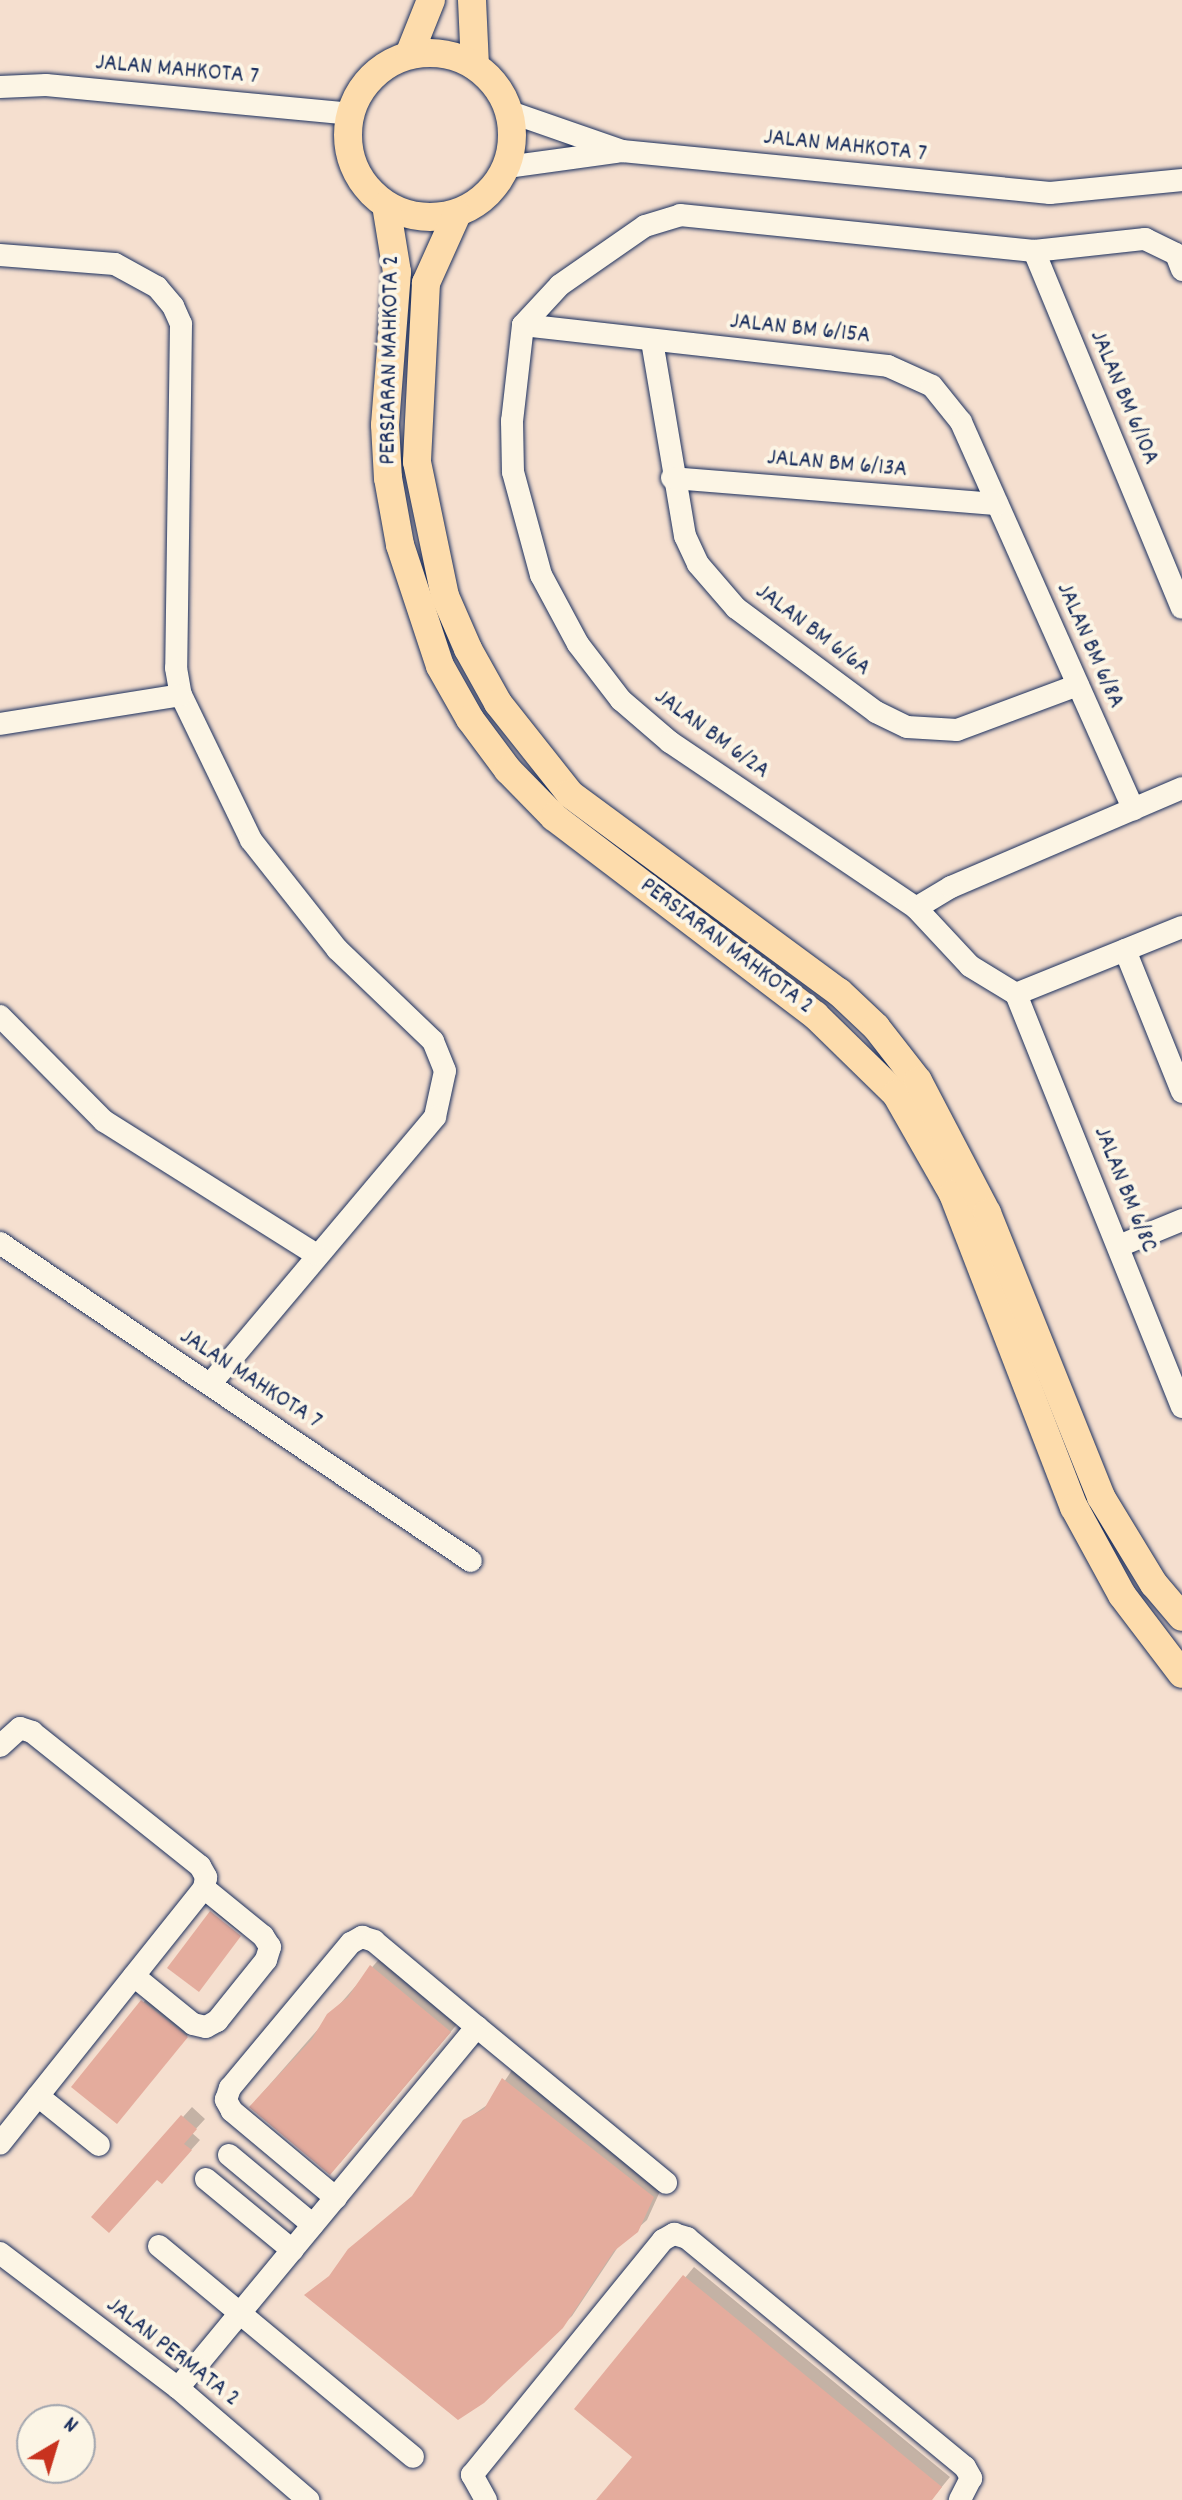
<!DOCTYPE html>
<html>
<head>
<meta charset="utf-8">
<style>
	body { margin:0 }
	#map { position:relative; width:1182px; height:2500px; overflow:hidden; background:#f5dfcf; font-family:Dekko,sans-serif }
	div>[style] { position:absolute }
	.shadow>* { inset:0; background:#0003 }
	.building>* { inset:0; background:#e4ac9d }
	.roads { filter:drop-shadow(0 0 2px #1b2f5e) drop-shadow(0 0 2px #1b2f5e) }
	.minor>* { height:22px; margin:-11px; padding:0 11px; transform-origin:11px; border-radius:11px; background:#fcf5e5 }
	.major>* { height:28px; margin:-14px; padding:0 14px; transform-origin:14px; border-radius:14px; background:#fddcac }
	.major>.ring { margin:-14px; padding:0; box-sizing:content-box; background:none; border:28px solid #fddcac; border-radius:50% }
	span { translate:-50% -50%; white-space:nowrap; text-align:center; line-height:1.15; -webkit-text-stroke:8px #fcf5e5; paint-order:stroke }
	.street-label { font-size:24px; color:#1b2f5e }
	.north { position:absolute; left:16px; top:2404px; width:80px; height:80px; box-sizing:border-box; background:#fcf5e5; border:2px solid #a2a6af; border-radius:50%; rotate:38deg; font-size:22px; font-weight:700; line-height:32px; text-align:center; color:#1b2f5e }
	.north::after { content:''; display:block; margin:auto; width:28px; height:36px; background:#c8321e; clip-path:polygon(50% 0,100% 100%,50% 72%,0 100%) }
</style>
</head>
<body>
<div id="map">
	<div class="shadow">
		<div style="clip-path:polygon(221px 1903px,249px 1925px,242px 1934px,213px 1911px)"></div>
		<div style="clip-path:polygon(381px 1957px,459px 2022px,340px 2163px,251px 2106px)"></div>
		<div style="clip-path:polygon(152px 1992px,195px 2026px,126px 2112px,74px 2087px)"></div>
		<div style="clip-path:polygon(512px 2070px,662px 2187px,647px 2220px,620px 2244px,572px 2316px,482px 2401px,334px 2272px,417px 2193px,464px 2121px,490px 2103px)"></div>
		<div style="clip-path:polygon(192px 2107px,205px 2119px,192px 2133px,200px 2140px,171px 2172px,183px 2117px)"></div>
		<div style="clip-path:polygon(694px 2267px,950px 2477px,931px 2500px,599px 2500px,635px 2456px,577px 2408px)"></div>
	</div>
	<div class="building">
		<div style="clip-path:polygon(210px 1911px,241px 1936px,199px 1992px,167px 1968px)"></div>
		<div style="clip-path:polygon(370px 1965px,451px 2032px,330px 2175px,249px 2107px,312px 2039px,327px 2014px,348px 1997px)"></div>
		<div style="clip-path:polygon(141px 2000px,188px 2037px,117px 2124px,71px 2087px)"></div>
		<div style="clip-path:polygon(502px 2078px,654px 2197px,638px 2232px,614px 2251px,563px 2328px,484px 2403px,458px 2420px,304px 2295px,329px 2276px,348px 2249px,412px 2196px,463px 2120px,484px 2109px)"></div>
		<div style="clip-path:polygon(181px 2115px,197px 2129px,184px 2144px,192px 2150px,162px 2184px,157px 2180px,109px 2233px,91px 2217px)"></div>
		<div style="clip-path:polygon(683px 2275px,942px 2487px,932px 2500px,596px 2500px,632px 2457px,574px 2409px)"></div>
	</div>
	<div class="roads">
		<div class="minor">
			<div style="left:0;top:87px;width:46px;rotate:-2.5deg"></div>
			<div style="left:46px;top:85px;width:305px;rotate:5.4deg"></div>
			<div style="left:510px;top:112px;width:119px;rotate:19.2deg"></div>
			<div style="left:622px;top:151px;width:430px;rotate:5.6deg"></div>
			<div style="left:1050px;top:193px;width:133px;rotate:-5.6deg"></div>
			<div style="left:507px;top:167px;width:111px;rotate:-7.8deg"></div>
			<div style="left:1034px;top:251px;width:386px;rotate:67.5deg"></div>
			<div style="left:0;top:255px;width:115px;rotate:4.5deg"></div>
			<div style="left:115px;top:264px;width:48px;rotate:28.7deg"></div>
			<div style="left:157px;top:287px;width:25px;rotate:50deg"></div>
			<div style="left:173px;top:306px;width:20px;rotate:66deg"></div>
			<div style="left:181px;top:324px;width:344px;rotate:90.8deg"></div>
			<div style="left:176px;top:668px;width:27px;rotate:80deg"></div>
			<div style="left:181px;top:695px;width:161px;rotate:64.2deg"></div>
			<div style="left:251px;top:840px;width:139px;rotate:51.7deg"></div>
			<div style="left:337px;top:949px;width:133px;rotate:43.8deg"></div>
			<div style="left:433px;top:1041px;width:32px;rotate:68deg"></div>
			<div style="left:445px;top:1071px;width:47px;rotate:102.3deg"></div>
			<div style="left:435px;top:1117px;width:349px;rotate:130.1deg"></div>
			<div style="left:523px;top:325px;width:97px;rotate:96.5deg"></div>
			<div style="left:512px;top:421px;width:51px;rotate:88.9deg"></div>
			<div style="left:513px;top:472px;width:107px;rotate:74.8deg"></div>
			<div style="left:541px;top:575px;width:78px;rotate:61.8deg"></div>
			<div style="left:578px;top:644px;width:71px;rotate:52.5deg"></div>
			<div style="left:621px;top:700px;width:65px;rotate:40.6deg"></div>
			<div style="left:670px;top:742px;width:297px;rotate:34deg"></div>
			<div style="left:916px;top:908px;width:79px;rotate:47deg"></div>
			<div style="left:970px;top:966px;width:54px;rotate:31.3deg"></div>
			<div style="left:523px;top:325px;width:367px;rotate:6.4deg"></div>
			<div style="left:888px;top:366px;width:48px;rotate:24.4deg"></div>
			<div style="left:932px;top:386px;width:46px;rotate:51.1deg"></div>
			<div style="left:961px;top:422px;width:424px;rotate:66deg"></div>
			<div style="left:523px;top:325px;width:54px;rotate:-47.2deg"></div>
			<div style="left:560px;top:285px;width:103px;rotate:-34.8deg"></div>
			<div style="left:645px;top:226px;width:37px;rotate:-17deg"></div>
			<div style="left:680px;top:215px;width:356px;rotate:5.8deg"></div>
			<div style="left:1034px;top:251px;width:112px;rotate:-6.2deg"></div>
			<div style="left:1145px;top:239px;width:34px;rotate:26deg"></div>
			<div style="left:1176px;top:254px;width:17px;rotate:69deg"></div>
			<div style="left:652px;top:341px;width:198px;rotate:80.4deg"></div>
			<div style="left:685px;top:536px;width:31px;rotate:65deg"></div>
			<div style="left:698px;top:564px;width:58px;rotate:49.2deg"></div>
			<div style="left:736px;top:608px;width:174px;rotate:36.6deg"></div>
			<div style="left:876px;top:712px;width:34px;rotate:26deg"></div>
			<div style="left:907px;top:727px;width:50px;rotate:3.4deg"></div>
			<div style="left:957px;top:730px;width:129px;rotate:-20.4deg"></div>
			<div style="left:672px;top:478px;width:326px;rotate:4.6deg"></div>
			<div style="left:0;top:724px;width:183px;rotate:-9.1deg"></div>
			<div style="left:916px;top:908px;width:41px;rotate:-31deg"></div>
			<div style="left:951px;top:887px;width:251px;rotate:-23.2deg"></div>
			<div style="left:1125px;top:950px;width:153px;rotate:68.1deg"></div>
			<div style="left:1016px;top:994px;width:445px;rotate:68.1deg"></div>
			<div style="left:1016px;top:994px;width:179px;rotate:-22deg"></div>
			<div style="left:0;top:1016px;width:148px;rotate:45.3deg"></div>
			<div style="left:104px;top:1121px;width:249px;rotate:32.2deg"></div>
			<div style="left:0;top:1243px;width:568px;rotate:34.03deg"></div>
			<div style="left:1119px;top:1246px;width:68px;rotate:-22.4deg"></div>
			<div style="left:0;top:1746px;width:27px;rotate:-42deg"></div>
			<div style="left:20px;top:1728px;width:13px;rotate:18deg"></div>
			<div style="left:32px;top:1732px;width:215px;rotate:38.6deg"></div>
			<div style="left:200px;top:1866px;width:13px;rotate:61deg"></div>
			<div style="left:206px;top:1877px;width:11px;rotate:100deg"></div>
			<div style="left:204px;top:1888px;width:327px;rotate:128.6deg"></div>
			<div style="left:134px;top:1976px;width:76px;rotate:39.1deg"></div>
			<div style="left:193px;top:2024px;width:13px;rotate:13deg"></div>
			<div style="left:206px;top:2027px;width:13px;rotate:-29deg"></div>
			<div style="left:217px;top:2021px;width:78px;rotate:-51.2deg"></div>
			<div style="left:266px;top:1960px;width:14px;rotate:-73deg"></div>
			<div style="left:270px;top:1947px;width:13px;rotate:-122deg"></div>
			<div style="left:263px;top:1936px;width:76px;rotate:-140.9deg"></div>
			<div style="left:38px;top:2096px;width:78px;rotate:38.8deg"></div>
			<div style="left:229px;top:2155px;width:109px;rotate:39.8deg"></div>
			<div style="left:206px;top:2179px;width:112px;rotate:39.5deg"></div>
			<div style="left:336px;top:2198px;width:136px;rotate:-140.1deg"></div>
			<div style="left:232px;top:2111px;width:13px;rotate:-119deg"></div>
			<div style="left:226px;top:2100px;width:13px;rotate:-72deg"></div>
			<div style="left:230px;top:2088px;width:189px;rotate:-50.2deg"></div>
			<div style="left:351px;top:1943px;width:13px;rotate:-29deg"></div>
			<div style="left:362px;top:1937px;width:13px;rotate:18deg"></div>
			<div style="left:374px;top:1941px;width:134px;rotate:39.9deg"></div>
			<div style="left:159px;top:2246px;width:330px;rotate:39.7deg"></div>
			<div style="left:0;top:2253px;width:223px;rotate:37.2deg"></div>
			<div style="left:178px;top:2388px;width:172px;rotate:40.7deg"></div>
			<div style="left:178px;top:2388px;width:469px;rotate:-50.4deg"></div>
			<div style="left:477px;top:2027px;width:245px;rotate:39.5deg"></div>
			<div style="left:486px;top:2500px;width:29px;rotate:-119deg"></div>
			<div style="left:472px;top:2475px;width:303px;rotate:-50.9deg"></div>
			<div style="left:663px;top:2240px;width:13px;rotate:-29deg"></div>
			<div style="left:674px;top:2234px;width:14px;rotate:17deg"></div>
			<div style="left:687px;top:2238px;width:360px;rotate:39.5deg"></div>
			<div style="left:965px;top:2467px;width:13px;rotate:61deg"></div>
			<div style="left:971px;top:2478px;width:25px;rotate:117deg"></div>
		</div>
		<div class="major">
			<div style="left:472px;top:0;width:66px;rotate:87.4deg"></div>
			<div class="ring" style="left:348px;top:53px;width:136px;height:136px"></div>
			<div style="left:409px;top:55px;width:59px;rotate:-68.2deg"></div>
			<div style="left:386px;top:205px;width:68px;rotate:80.7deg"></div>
			<div style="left:397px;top:272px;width:153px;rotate:94.5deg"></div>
			<div style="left:385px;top:425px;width:53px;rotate:86.8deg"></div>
			<div style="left:388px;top:478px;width:68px;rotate:79.8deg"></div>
			<div style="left:400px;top:545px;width:127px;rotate:71.7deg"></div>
			<div style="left:440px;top:666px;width:61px;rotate:60.5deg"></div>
			<div style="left:470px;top:719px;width:64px;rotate:53.3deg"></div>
			<div style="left:508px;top:770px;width:66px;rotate:45.6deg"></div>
			<div style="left:554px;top:817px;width:328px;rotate:37.2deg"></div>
			<div style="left:815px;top:1015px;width:113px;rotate:44.3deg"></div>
			<div style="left:896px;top:1094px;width:115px;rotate:60.3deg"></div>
			<div style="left:953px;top:1194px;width:336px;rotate:68.9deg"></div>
			<div style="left:1074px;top:1507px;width:100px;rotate:61.4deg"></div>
			<div style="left:1122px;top:1595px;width:99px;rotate:52.8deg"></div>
			<div style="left:457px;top:214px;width:76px;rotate:114.2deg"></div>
			<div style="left:426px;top:283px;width:179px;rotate:92.9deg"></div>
			<div style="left:417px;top:462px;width:137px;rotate:78.2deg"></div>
			<div style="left:445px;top:596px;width:58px;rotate:66.5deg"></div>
			<div style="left:468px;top:649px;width:62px;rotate:60.9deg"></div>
			<div style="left:498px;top:703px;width:116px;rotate:51.6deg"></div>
			<div style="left:570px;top:794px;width:334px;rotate:36.4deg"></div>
			<div style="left:839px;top:992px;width:51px;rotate:43.4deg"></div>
			<div style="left:876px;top:1027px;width:68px;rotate:52.1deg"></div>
			<div style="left:918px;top:1081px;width:149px;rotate:62.4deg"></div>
			<div style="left:987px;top:1213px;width:306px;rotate:68.1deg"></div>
			<div style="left:1101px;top:1497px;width:102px;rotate:58.7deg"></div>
			<div style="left:1154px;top:1584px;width:43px;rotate:49.7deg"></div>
		</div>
	</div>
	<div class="street-label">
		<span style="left:177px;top:71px;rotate:5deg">JALAN MAHKOTA 7</span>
		<span style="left:845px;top:147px;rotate:6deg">JALAN MAHKOTA 7</span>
		<span style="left:800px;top:330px;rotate:6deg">JALAN BM 6/15A</span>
		<span style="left:391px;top:360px;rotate:-89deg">PERSIARAN MAHKOTA 2</span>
		<span style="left:1123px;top:398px;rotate:67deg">JALAN BM 6/10A</span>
		<span style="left:837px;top:465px;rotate:5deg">JALAN BM 6/13A</span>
		<span style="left:812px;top:631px;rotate:37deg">JALAN BM 6/6A</span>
		<span style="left:1089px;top:646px;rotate:66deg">JALAN BM 6/8A</span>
		<span style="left:711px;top:735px;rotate:36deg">JALAN BM 6/2A</span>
		<span style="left:726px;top:947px;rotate:37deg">PERSIARAN MAHKOTA 2</span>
		<span style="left:1124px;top:1190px;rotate:68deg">JALAN BM 6/8C</span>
		<span style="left:250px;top:1380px;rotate:33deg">JALAN MAHKOTA 7</span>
		<span style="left:172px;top:2353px;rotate:38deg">JALAN PERMATA 2</span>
	</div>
	<div class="north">N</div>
</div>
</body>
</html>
